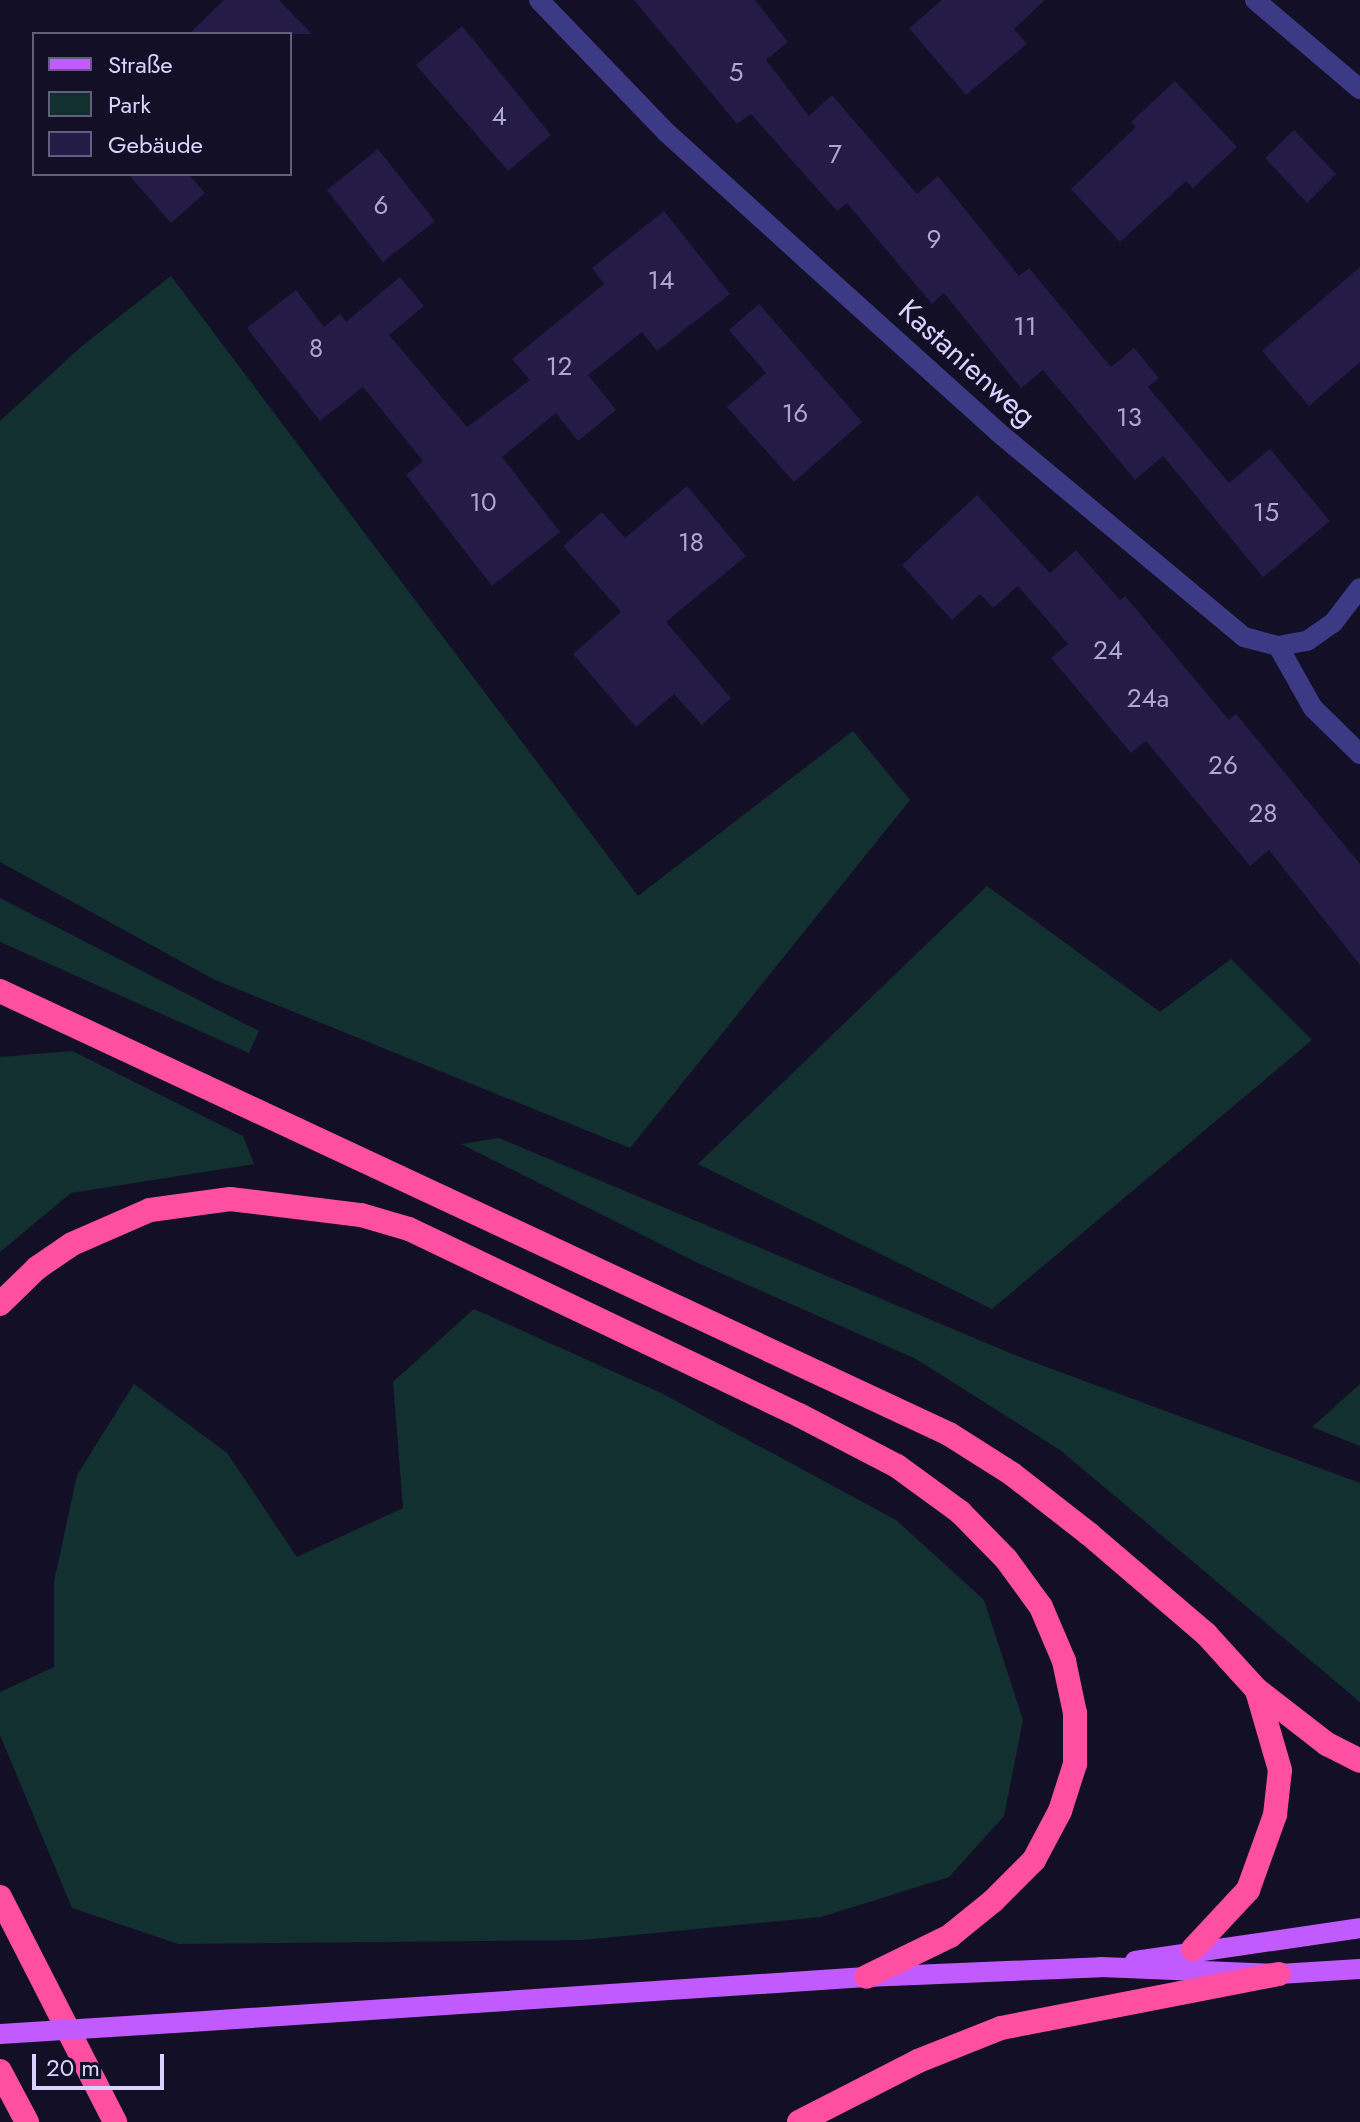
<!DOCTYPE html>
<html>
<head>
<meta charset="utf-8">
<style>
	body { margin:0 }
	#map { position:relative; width:1360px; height:2122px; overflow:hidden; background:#130f26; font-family:Jost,sans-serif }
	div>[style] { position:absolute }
	.green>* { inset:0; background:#12302f }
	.building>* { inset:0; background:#241b47 }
	.minor>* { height:20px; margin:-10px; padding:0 10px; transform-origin:10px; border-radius:10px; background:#3d3a85 }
	.major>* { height:20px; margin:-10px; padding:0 10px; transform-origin:10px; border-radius:10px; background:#c25bff }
	.highway>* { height:24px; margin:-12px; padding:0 12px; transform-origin:12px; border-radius:12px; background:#ff4fa3 }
	.major-bridge>* { height:20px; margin:-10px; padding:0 10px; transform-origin:10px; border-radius:10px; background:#c25bff }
	span { translate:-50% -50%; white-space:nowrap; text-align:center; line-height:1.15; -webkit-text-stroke:6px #130f26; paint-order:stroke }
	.number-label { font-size:26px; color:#aca6d1 }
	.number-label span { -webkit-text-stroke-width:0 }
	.street-label { font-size:30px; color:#d9d4ff }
	.legend { position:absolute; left:32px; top:32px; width:260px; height:144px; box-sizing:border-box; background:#130f26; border:2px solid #625e7d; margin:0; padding:10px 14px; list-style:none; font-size:24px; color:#d9d4ff }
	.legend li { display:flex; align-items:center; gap:16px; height:40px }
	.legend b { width:40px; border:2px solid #625e7d }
	.scale { position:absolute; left:32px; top:2054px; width:132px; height:36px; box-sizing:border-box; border:4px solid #d9d4ff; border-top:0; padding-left:10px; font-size:24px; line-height:28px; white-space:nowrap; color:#d9d4ff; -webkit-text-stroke:6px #130f26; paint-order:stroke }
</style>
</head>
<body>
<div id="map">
	<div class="green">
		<div style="clip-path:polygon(171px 276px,638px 896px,853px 731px,910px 800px,630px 1148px,215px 980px,0 862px,0 421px,82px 346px)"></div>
		<div style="clip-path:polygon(987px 886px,1160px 1012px,1231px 959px,1312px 1040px,992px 1309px,698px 1164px)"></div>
		<div style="clip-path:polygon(0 898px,259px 1031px,249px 1053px,0 942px)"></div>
		<div style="clip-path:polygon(72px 1051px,243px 1136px,254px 1164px,71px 1193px,0 1252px,0 1057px)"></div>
		<div style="clip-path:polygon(499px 1138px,1017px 1356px,1360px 1483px,1360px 1702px,1060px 1450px,916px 1359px,700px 1264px,461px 1144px)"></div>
		<div style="clip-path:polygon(474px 1309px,661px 1393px,896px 1520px,984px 1600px,1023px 1720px,1004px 1816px,949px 1877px,821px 1917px,583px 1940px,178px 1944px,72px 1908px,0 1735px,0 1692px,54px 1667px,54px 1582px,77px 1475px,134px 1384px,227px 1453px,297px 1557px,403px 1508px,393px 1382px)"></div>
		<div style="clip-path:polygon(1360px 1384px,1360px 1446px,1312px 1427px)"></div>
	</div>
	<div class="building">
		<div style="clip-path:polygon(224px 0,279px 0,312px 34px,189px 34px)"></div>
		<div style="clip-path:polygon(634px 0,755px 0,788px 42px,766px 60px,809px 116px,832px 95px,917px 194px,938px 176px,1019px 276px,1029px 268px,1111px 367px,1134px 348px,1159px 378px,1148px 387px,1229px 483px,1270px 449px,1330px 521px,1263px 577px,1163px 456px,1135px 480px,1043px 370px,1021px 388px,944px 293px,932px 304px,847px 203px,837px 211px,751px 114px,737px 124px)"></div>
		<div style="clip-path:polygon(942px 0,1045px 0,1014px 29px,1027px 44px,966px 95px,909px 28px)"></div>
		<div style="clip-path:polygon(462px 26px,551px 135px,508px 171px,416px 65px)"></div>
		<div style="clip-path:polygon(1175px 81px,1237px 147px,1193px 188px,1186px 181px,1120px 242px,1071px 189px,1136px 127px,1131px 122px)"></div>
		<div style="clip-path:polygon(1294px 130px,1336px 174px,1307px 203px,1265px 158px)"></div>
		<div style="clip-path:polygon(378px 149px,435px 221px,383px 262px,327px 190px)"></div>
		<div style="clip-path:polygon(128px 174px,188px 174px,205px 193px,171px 223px)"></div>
		<div style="clip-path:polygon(664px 211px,730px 294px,657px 351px,642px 332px,588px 375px,616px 410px,578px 441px,556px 413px,502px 457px,560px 532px,492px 586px,406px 475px,423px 461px,363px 387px,320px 421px,247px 328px,296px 290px,324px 327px,340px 314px,346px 322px,400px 277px,424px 306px,389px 335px,467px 427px,530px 380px,512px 359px,604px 284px,592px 268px)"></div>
		<div style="clip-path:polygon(1360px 267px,1360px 362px,1309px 406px,1262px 351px)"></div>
		<div style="clip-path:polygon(759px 304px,862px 422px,794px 482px,727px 407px,766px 373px,729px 330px)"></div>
		<div style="clip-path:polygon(687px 486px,746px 556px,666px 622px,731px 698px,702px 725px,674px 694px,636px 727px,573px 654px,621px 612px,563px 546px,602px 512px,625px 538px)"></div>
		<div style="clip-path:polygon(977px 495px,1050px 573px,1076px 550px,1120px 600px,1125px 596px,1229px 720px,1236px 714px,1360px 864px,1360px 965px,1269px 850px,1250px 866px,1146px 741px,1131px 753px,1051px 658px,1068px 644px,1018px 586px,993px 608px,980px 594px,952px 620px,902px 565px)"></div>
	</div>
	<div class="minor">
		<div style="left:539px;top:0;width:183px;rotate:46.1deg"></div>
		<div style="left:666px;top:132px;width:189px;rotate:42.2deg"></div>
		<div style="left:806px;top:259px;width:258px;rotate:42deg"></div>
		<div style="left:998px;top:432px;width:320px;rotate:39.8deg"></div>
		<div style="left:1244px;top:637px;width:35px;rotate:15deg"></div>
		<div style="left:1278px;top:646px;width:29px;rotate:-10deg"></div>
		<div style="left:1307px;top:641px;width:32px;rotate:-35deg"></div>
		<div style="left:1333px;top:623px;width:44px;rotate:-52.4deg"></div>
		<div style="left:1255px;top:0;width:138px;rotate:40.3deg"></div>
		<div style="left:1278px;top:646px;width:71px;rotate:60.6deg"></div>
		<div style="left:1313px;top:708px;width:66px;rotate:44.4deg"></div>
	</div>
	<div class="major">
		<div style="left:1135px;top:1961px;width:227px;rotate:-8.3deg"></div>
		<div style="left:190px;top:2022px;width:677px;rotate:-3.81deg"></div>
		<div style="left:866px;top:1977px;width:235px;rotate:-2.4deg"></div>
		<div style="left:1101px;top:1967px;width:178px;rotate:2.3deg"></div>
		<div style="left:1279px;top:1974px;width:81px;rotate:-3.5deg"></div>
	</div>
	<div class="highway">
		<div style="left:0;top:991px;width:1047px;rotate:25.02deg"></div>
		<div style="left:949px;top:1434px;width:75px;rotate:32.4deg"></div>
		<div style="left:1012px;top:1474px;width:98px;rotate:37.9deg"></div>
		<div style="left:1089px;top:1534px;width:154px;rotate:40.5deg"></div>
		<div style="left:1206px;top:1634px;width:74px;rotate:47.7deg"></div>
		<div style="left:1256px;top:1689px;width:90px;rotate:37.8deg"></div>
		<div style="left:1327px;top:1744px;width:37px;rotate:27deg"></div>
		<div style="left:0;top:1304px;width:52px;rotate:-44.2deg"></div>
		<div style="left:37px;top:1268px;width:42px;rotate:-34.4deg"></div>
		<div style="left:72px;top:1244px;width:85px;rotate:-23.6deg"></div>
		<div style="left:150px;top:1210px;width:81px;rotate:-7.8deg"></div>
		<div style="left:230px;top:1199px;width:132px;rotate:7deg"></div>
		<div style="left:361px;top:1215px;width:50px;rotate:16.3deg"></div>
		<div style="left:409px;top:1229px;width:432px;rotate:25.5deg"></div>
		<div style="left:799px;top:1415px;width:110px;rotate:27.5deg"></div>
		<div style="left:897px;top:1466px;width:78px;rotate:36.1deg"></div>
		<div style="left:960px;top:1512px;width:66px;rotate:45.6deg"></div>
		<div style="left:1006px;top:1559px;width:59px;rotate:53.9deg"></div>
		<div style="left:1041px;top:1607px;width:59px;rotate:66.9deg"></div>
		<div style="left:1064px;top:1661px;width:53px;rotate:78.1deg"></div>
		<div style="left:1075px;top:1713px;width:51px;rotate:90deg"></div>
		<div style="left:1075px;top:1764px;width:49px;rotate:107.7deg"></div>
		<div style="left:1060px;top:1811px;width:55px;rotate:118deg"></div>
		<div style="left:1034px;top:1860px;width:58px;rotate:135deg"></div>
		<div style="left:993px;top:1901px;width:55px;rotate:140.9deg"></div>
		<div style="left:950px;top:1936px;width:93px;rotate:154deg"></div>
		<div style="left:0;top:1897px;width:253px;rotate:62.9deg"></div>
		<div style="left:1193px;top:1949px;width:81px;rotate:-47deg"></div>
		<div style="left:1248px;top:1890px;width:80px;rotate:-70.2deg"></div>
		<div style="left:1275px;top:1815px;width:45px;rotate:-83.7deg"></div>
		<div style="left:1280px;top:1770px;width:82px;rotate:-106.2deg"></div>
		<div style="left:0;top:2071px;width:58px;rotate:62.1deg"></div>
		<div style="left:799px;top:2122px;width:134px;rotate:-27.1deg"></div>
		<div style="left:918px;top:2061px;width:89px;rotate:-21.7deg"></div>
		<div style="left:1001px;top:2028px;width:283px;rotate:-11deg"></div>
	</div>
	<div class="major-bridge">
		<div style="left:0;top:2034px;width:190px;rotate:-3.6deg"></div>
	</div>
	<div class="number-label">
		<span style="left:736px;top:73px">5</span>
		<span style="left:499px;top:117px">4</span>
		<span style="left:835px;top:155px">7</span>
		<span style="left:381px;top:206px">6</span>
		<span style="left:934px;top:240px">9</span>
		<span style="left:661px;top:281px">14</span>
		<span style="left:1025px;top:327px">11</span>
		<span style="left:316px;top:349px">8</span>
		<span style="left:559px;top:367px">12</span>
		<span style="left:795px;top:414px">16</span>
		<span style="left:1129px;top:418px">13</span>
		<span style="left:483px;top:503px">10</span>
		<span style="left:1266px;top:513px">15</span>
		<span style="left:691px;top:543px">18</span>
		<span style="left:1108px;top:651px">24</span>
		<span style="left:1148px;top:699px">24a</span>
		<span style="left:1223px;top:766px">26</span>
		<span style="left:1263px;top:814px">28</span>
	</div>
	<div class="street-label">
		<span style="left:967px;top:363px;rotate:42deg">Kastanienweg</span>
	</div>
	<ul class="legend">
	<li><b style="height:10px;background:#c25bff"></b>Straße</li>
	<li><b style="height:22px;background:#12302f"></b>Park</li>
	<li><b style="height:22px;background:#241b47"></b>Gebäude</li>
	</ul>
	<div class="scale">20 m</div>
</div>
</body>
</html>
